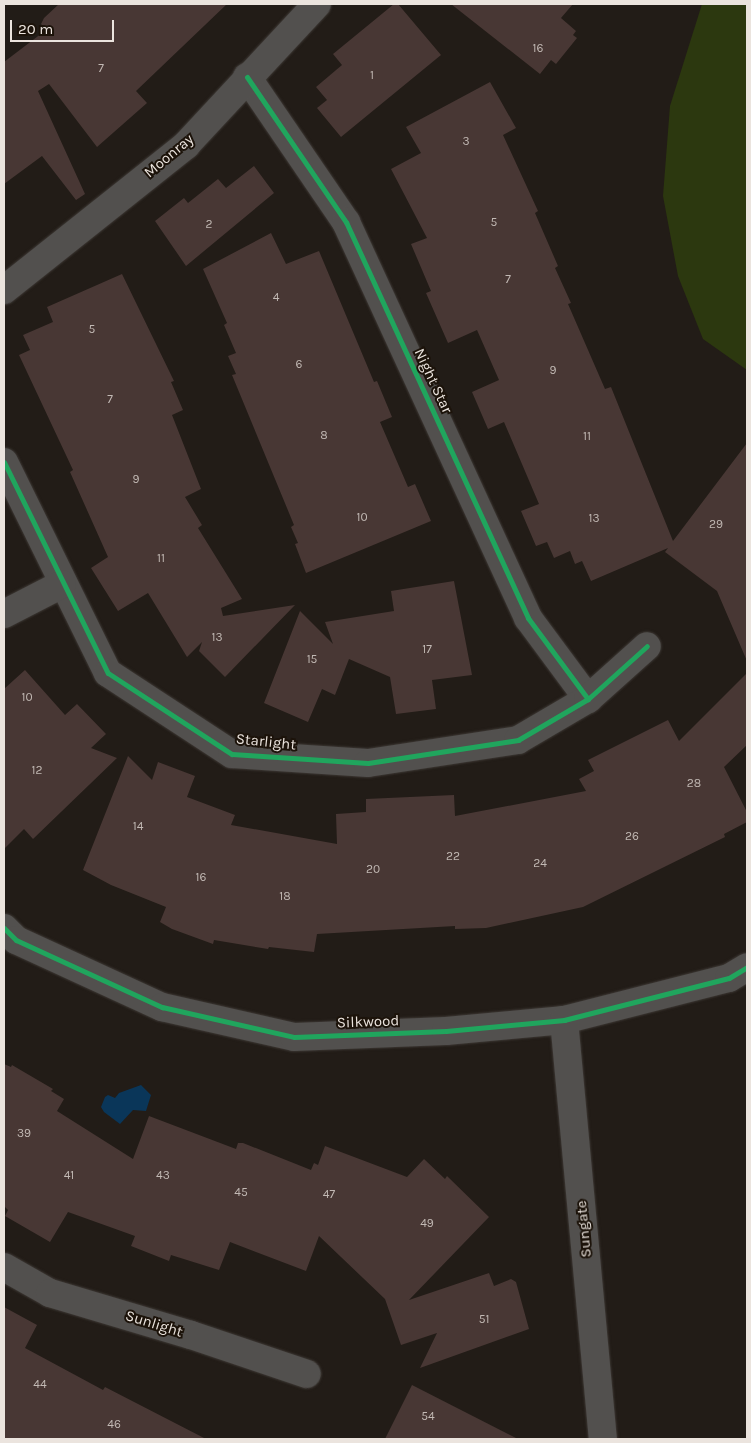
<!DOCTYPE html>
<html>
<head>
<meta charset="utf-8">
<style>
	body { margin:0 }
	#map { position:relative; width:751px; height:1443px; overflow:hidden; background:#221c17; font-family:Karla,sans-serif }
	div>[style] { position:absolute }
	.green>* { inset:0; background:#2c380f }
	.water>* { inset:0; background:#0a3659 }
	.building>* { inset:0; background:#483734 }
	.roads { filter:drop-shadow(0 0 1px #3d3834) drop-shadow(0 0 1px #3d3834) }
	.minor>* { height:28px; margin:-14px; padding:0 14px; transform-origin:14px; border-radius:14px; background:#52504e }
	.cycleway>* { height:5px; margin:-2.5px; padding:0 2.5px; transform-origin:2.5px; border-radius:2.5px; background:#20a55d }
	span { translate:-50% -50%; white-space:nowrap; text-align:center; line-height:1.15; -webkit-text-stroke:4px #1c130a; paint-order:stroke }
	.number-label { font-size:12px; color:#c2b9b4 }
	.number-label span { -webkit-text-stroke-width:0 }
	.street-label { font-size:15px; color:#ebe4de }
	.frame { position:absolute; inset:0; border:5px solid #ebe4de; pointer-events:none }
	.scale { position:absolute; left:10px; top:20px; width:104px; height:22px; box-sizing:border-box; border:2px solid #ebe4de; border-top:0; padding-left:6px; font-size:15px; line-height:18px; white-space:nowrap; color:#ebe4de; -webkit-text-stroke:4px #1c130a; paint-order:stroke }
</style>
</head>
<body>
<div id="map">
	<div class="green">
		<div style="clip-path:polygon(702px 4px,747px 4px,747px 370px,703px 339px,678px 276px,663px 196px,670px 106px)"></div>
	</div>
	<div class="water">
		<div style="clip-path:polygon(141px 1085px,151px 1095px,146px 1111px,133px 1110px,120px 1124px,104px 1112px,101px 1107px,105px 1097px,108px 1095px,115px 1098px,119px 1093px)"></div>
	</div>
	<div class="building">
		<div style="clip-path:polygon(59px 4px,227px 4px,136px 91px,147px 103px,97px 147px,49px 84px,38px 91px,85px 194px,76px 200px,42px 156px,4px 184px,4px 62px,46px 30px,41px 24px,44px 18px)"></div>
		<div style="clip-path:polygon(394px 4px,398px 4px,441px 55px,341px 137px,317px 108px,327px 100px,316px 87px,342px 65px,333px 54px)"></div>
		<div style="clip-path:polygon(451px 4px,573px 4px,561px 18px,576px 31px,573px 35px,577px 38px,556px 64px,551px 60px,540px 74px)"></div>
		<div style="clip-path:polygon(490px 82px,516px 128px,503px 135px,538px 211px,535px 213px,558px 266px,555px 268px,571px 303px,568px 304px,605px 389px,611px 387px,673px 541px,747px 443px,747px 661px,717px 591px,665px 552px,668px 548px,591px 581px,582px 561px,575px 564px,570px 551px,554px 558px,547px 542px,536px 546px,521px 511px,539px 504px,504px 422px,488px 429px,472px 392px,499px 380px,477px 330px,448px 343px,426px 293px,431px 291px,411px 244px,427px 238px,391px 169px,421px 153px,406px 127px)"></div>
		<div style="clip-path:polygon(254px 166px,274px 193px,186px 266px,155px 221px,184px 198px,188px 203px,218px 179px,226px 188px)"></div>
		<div style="clip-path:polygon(271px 233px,286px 264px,319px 251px,374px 382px,377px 381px,392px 417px,380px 422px,408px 487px,415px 484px,431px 521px,306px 573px,295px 544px,298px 543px,291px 527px,294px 525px,232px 375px,236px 374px,228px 356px,236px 353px,224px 325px,227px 323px,203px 269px)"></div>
		<div style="clip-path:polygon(122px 274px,174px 381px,171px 382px,183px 410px,172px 415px,201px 489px,185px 497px,202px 525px,198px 528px,242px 599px,221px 608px,223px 616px,295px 605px,225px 677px,199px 651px,202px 642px,187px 657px,148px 593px,118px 611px,91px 568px,108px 557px,70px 472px,73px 470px,19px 355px,30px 350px,23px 335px,53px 322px,47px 307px)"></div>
		<div style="clip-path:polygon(454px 581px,472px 675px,432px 680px,436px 709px,396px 714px,390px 677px,349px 659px,335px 695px,322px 689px,308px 722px,264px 703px,300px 611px,333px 644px,325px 622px,394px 611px,391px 591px)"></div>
		<div style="clip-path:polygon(25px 670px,65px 715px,77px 704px,106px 734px,91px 748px,117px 758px,33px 839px,24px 829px,4px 849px,4px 689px)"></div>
		<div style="clip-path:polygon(747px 673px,747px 745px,724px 767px,747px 812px,747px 822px,724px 834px,725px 837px,583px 907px,486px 928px,455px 929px,455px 926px,317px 934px,314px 952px,269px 947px,268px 949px,214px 940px,213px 944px,172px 929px,160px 922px,166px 907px,111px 885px,83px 870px,128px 756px,152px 780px,158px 762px,195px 776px,187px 797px,235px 815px,231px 825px,337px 844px,336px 814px,366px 812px,366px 799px,454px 795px,455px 816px,586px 791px,579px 779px,594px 771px,588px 760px,668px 720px,679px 741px)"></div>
		<div style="clip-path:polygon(4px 1064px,11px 1067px,12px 1065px,53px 1089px,51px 1091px,64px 1099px,57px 1111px,133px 1159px,149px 1116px,236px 1149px,238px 1143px,243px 1143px,311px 1170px,314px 1163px,318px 1165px,325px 1146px,407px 1177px,424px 1159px,445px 1179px,447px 1176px,489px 1217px,409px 1300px,489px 1273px,494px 1286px,511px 1279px,516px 1282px,529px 1329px,420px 1368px,437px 1333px,401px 1345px,385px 1299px,319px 1236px,306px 1271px,230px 1242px,219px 1270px,171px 1255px,169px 1261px,131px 1246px,135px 1236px,68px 1212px,50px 1242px,5px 1216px,8px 1210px,4px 1206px)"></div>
		<div style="clip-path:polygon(4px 1307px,37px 1325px,25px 1348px,103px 1390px,105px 1387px,206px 1439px,4px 1439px)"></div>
		<div style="clip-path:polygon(412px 1385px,518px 1439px,385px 1439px)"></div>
	</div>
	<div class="roads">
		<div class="minor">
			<div style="left:247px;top:77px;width:176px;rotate:55.7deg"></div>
			<div style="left:346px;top:222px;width:436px;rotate:65.3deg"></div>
			<div style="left:528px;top:618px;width:101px;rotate:53.5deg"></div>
			<div style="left:4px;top:290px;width:233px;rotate:-38.5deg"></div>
			<div style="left:186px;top:145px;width:192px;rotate:-47.1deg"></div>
			<div style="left:4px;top:462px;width:235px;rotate:63.8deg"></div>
			<div style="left:108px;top:673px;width:148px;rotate:33.2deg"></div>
			<div style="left:232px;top:754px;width:136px;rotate:3.8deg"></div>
			<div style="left:368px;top:763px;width:152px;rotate:-8.7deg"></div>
			<div style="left:518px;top:740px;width:81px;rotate:-30.4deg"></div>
			<div style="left:588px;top:699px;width:79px;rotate:-41.9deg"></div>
			<div style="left:4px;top:614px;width:65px;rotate:-27.3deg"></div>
			<div style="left:4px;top:928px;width:17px;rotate:45deg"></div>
			<div style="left:16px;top:940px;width:161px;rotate:24.7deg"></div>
			<div style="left:162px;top:1007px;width:135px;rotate:12.8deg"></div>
			<div style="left:294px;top:1037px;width:152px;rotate:-2.3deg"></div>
			<div style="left:446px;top:1031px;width:119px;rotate:-5.3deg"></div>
			<div style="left:564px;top:1020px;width:170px;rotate:-14.3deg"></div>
			<div style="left:729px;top:978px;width:21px;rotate:-31deg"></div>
			<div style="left:564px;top:1020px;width:421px;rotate:84.7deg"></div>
			<div style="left:4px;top:1267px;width:53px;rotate:29.5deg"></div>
			<div style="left:50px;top:1293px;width:147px;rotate:16.6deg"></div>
			<div style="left:191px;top:1335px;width:122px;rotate:18.6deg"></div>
		</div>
	</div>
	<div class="cycleway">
		<div style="left:247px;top:77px;width:176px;rotate:55.7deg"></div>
		<div style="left:346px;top:222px;width:436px;rotate:65.3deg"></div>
		<div style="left:528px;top:618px;width:101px;rotate:53.5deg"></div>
		<div style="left:4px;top:462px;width:235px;rotate:63.8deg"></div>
		<div style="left:108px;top:673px;width:148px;rotate:33.2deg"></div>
		<div style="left:232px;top:754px;width:136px;rotate:3.8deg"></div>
		<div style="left:368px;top:763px;width:152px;rotate:-8.7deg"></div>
		<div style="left:518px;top:740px;width:81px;rotate:-30.4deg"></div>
		<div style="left:588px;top:699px;width:79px;rotate:-41.9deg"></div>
		<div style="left:4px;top:928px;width:17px;rotate:45deg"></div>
		<div style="left:16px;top:940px;width:161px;rotate:24.7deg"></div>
		<div style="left:162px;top:1007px;width:135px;rotate:12.8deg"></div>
		<div style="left:294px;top:1037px;width:152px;rotate:-2.3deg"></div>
		<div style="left:446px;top:1031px;width:119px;rotate:-5.3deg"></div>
		<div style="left:564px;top:1020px;width:170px;rotate:-14.3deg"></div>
		<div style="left:729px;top:978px;width:21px;rotate:-31deg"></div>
	</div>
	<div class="number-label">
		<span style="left:538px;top:49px">16</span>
		<span style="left:101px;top:69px">7</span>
		<span style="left:372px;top:76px">1</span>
		<span style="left:466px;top:142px">3</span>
		<span style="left:494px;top:223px">5</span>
		<span style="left:209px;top:225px">2</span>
		<span style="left:508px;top:280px">7</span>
		<span style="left:276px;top:298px">4</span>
		<span style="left:92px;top:330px">5</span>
		<span style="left:299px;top:365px">6</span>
		<span style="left:553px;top:371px">9</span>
		<span style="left:110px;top:400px">7</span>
		<span style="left:324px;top:436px">8</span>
		<span style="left:587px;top:437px">11</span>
		<span style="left:136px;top:480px">9</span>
		<span style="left:362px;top:518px">10</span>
		<span style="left:594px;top:519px">13</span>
		<span style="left:716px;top:525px">29</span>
		<span style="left:161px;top:559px">11</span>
		<span style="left:217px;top:638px">13</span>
		<span style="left:427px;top:650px">17</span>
		<span style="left:312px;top:660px">15</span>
		<span style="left:27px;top:698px">10</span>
		<span style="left:37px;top:771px">12</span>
		<span style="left:694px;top:784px">28</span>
		<span style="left:138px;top:827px">14</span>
		<span style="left:632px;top:837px">26</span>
		<span style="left:453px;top:857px">22</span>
		<span style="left:540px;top:864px">24</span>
		<span style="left:373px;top:870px">20</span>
		<span style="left:201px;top:878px">16</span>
		<span style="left:285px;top:897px">18</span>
		<span style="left:24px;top:1134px">39</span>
		<span style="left:69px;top:1176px">41</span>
		<span style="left:163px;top:1176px">43</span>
		<span style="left:241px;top:1193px">45</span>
		<span style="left:329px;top:1195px">47</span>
		<span style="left:427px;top:1224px">49</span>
		<span style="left:484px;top:1320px">51</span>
		<span style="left:40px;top:1385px">44</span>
		<span style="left:428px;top:1417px">54</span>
		<span style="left:114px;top:1425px">46</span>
	</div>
	<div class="street-label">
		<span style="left:169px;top:156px;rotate:-40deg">Moonray</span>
		<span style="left:433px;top:381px;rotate:65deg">Night Star</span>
		<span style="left:266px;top:742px;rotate:6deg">Starlight</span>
		<span style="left:368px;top:1022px;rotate:-2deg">Silkwood</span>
		<span style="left:584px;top:1229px;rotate:-95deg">Sungate</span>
		<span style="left:154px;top:1324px;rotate:17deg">Sunlight</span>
	</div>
	<div class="frame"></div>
	<div class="scale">20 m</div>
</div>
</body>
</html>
